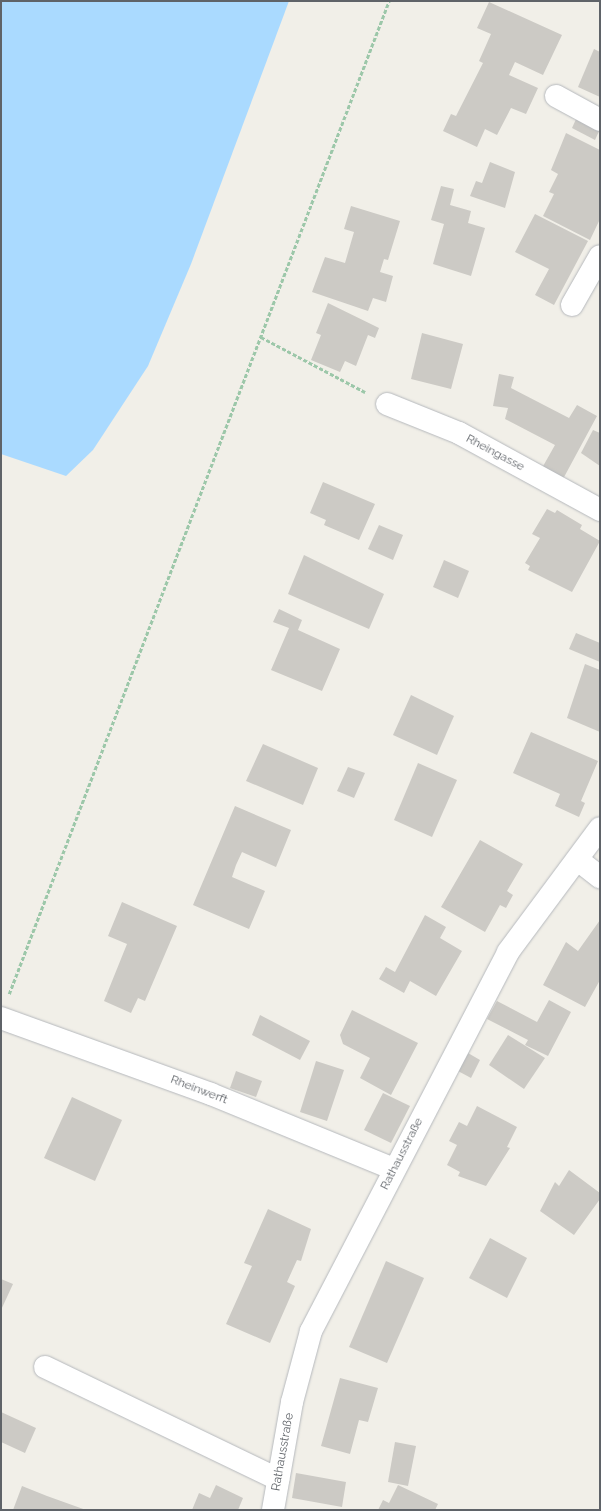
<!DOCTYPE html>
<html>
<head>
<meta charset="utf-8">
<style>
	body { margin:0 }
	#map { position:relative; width:601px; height:1511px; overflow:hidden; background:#f1efe8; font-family:Raleway,sans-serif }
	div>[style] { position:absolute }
	.water>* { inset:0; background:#aadaff }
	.building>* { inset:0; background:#cccac5 }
	.path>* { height:2.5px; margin-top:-1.25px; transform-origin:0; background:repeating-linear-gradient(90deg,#9cc7a9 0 4px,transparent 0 6px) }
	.roads { filter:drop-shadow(0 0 1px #b5b8bc) drop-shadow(0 0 1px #b5b8bc) }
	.minor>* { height:22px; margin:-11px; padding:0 11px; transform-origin:11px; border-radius:11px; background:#fff }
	span { translate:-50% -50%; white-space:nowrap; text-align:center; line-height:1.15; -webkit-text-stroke:3px #fff; paint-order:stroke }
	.street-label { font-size:12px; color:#5f6368 }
	.frame { position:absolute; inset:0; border:2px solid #5f6368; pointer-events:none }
</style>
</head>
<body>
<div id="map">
	<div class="water">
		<div style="clip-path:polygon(1px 1px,289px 1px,191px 264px,148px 366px,93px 450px,66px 476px,1px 454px)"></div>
	</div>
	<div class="building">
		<div style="clip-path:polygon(489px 2px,562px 35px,543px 75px,515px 62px,509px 75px,538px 88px,526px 114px,511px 108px,497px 135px,485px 129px,477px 147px,443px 131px,451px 114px,456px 116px,483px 63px,479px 61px,491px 34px,477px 28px)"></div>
		<div style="clip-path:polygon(594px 49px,600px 52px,600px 97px,578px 87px)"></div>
		<div style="clip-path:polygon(577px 117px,600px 129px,595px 140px,572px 128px)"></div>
		<div style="clip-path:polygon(566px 133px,600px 150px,600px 219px,590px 240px,543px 216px,554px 194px,549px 192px,558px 174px,551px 170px)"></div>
		<div style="clip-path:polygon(490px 162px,515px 172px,505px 208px,470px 196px,476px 181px,482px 183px)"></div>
		<div style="clip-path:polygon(441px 186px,454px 189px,450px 205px,471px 211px,468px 223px,485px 228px,471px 276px,433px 264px,444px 224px,431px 220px)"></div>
		<div style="clip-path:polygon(351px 206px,400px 221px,388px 260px,384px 259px,380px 272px,393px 276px,386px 302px,373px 298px,368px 311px,312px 292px,325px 257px,345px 263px,354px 232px,344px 229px)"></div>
		<div style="clip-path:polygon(535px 214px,588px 241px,554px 305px,535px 295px,549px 269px,515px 252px)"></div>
		<div style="clip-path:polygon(328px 303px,379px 328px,375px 338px,368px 335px,356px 366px,345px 361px,340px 372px,311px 360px,321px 335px,316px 333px)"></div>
		<div style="clip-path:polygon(422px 333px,463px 344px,451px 389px,411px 379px)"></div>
		<div style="clip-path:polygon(499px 374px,514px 377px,511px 388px,569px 418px,577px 405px,597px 416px,563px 479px,542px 468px,555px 445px,505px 419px,508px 408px,493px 406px)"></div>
		<div style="clip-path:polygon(593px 430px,600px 433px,600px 466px,581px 453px)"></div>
		<div style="clip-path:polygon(323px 482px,375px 504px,359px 540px,324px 525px,326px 520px,310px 513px)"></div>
		<div style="clip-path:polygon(547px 509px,555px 513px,557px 510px,582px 525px,580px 529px,600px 541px,572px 592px,528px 570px,530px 566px,525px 563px,540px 538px,532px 534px)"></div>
		<div style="clip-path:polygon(379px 525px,403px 535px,393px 560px,368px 549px)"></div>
		<div style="clip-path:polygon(304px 555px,384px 594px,369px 629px,288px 594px)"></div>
		<div style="clip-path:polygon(444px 560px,469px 571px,458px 598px,433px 587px)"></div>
		<div style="clip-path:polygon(279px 609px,302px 620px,298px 630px,340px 649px,322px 691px,271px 670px,289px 628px,273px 622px)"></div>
		<div style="clip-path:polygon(576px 633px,600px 643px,600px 662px,569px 649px)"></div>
		<div style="clip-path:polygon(585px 664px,600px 670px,600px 732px,567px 718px)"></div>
		<div style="clip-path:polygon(411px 695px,454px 716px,437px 755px,393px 735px)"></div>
		<div style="clip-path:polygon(531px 732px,598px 761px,581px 801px,585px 803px,579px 817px,555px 806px,560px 794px,513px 773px)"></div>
		<div style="clip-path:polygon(263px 744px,318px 768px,303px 805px,246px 781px)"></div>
		<div style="clip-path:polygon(418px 763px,457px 780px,432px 837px,394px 820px)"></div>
		<div style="clip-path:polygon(348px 767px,365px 773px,354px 798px,337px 791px)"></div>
		<div style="clip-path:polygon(235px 806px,291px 830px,276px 867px,242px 852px,236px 865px,232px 877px,265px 891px,249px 929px,193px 905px)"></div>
		<div style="clip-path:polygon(480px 840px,523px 864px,507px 891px,513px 895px,506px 908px,500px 905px,485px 932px,441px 907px)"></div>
		<div style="clip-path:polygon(122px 902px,177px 926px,145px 1001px,138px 998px,131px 1013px,104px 1001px,127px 944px,108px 936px)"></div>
		<div style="clip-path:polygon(425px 915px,446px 927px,440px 938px,462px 951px,436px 996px,410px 981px,404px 993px,379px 979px,386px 967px,395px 972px)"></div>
		<div style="clip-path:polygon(600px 920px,600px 980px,585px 1007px,543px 985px,566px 942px,578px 951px)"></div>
		<div style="clip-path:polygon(549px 1000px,571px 1012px,548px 1056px,525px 1045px,528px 1040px,487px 1019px,497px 1001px,537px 1022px)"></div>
		<div style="clip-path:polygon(352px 1010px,418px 1043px,391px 1095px,360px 1078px,370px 1058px,343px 1044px,340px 1035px)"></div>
		<div style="clip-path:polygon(260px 1015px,310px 1041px,300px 1060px,252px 1035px)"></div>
		<div style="clip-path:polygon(508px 1035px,545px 1058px,524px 1089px,489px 1065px)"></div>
		<div style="clip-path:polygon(468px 1053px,480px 1060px,471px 1078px,458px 1071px)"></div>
		<div style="clip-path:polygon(316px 1061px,344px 1070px,327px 1121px,300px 1112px)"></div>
		<div style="clip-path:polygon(236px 1071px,262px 1081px,256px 1097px,230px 1088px)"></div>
		<div style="clip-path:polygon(383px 1093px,410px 1106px,391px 1143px,364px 1130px)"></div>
		<div style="clip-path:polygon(72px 1097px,122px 1120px,95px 1181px,44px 1158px)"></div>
		<div style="clip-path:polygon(477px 1106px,517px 1127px,507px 1147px,510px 1148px,486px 1186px,458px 1176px,460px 1172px,447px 1165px,457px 1145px,449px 1141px,459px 1122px,467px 1126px)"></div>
		<div style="clip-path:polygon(569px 1170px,600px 1193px,600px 1199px,574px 1235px,540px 1211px,555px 1182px,559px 1186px)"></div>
		<div style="clip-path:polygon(268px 1209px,311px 1229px,301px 1261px,297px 1260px,287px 1282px,295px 1286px,270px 1343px,226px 1324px,252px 1266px,244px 1263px)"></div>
		<div style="clip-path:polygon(490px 1238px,527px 1258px,507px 1298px,469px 1278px)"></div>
		<div style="clip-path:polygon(386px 1261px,424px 1278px,387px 1363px,349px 1347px)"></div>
		<div style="clip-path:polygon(1px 1279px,13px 1284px,1px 1310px)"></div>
		<div style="clip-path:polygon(340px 1378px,378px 1388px,368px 1422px,359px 1420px,350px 1454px,321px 1446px)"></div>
		<div style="clip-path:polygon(1px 1412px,36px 1428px,25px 1453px,1px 1442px)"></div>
		<div style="clip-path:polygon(395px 1442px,416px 1446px,408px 1486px,388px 1482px)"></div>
		<div style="clip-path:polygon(296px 1473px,346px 1482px,342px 1507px,292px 1498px)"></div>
		<div style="clip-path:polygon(216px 1485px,243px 1498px,238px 1510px,192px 1510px,199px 1493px,210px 1498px)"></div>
		<div style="clip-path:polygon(398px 1485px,438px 1504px,435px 1510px,378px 1510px,383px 1500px,389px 1503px)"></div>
		<div style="clip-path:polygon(22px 1486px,47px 1496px,86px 1510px,13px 1510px)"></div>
	</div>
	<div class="path">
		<div style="left:261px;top:337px;width:118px;rotate:27.9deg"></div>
		<div style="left:9px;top:994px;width:1063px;rotate:-69.06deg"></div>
	</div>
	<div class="roads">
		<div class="minor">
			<div style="left:556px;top:96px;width:50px;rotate:28.6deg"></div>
			<div style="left:572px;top:305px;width:56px;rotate:-60.3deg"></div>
			<div style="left:387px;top:404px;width:78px;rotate:21.9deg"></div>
			<div style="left:459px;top:433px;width:161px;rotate:28.6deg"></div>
			<div style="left:578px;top:860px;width:28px;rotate:38deg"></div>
			<div style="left:1px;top:1018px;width:223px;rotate:19.9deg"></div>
			<div style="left:211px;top:1094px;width:198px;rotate:22.3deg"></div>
			<div style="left:45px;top:1367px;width:259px;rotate:25.7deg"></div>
			<div style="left:273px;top:1510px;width:110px;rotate:-80deg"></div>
			<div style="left:292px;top:1402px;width:73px;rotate:-75deg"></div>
			<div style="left:311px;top:1331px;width:427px;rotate:-62.5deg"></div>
			<div style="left:508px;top:952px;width:154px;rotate:-53.4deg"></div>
		</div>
	</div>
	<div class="street-label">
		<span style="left:495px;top:453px;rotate:28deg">Rheingasse</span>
		<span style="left:199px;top:1090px;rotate:21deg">Rheinwerft</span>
		<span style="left:402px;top:1154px;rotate:-63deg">Rathausstraße</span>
		<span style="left:283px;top:1452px;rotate:-80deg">Rathausstraße</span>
	</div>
	<div class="frame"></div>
</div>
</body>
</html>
